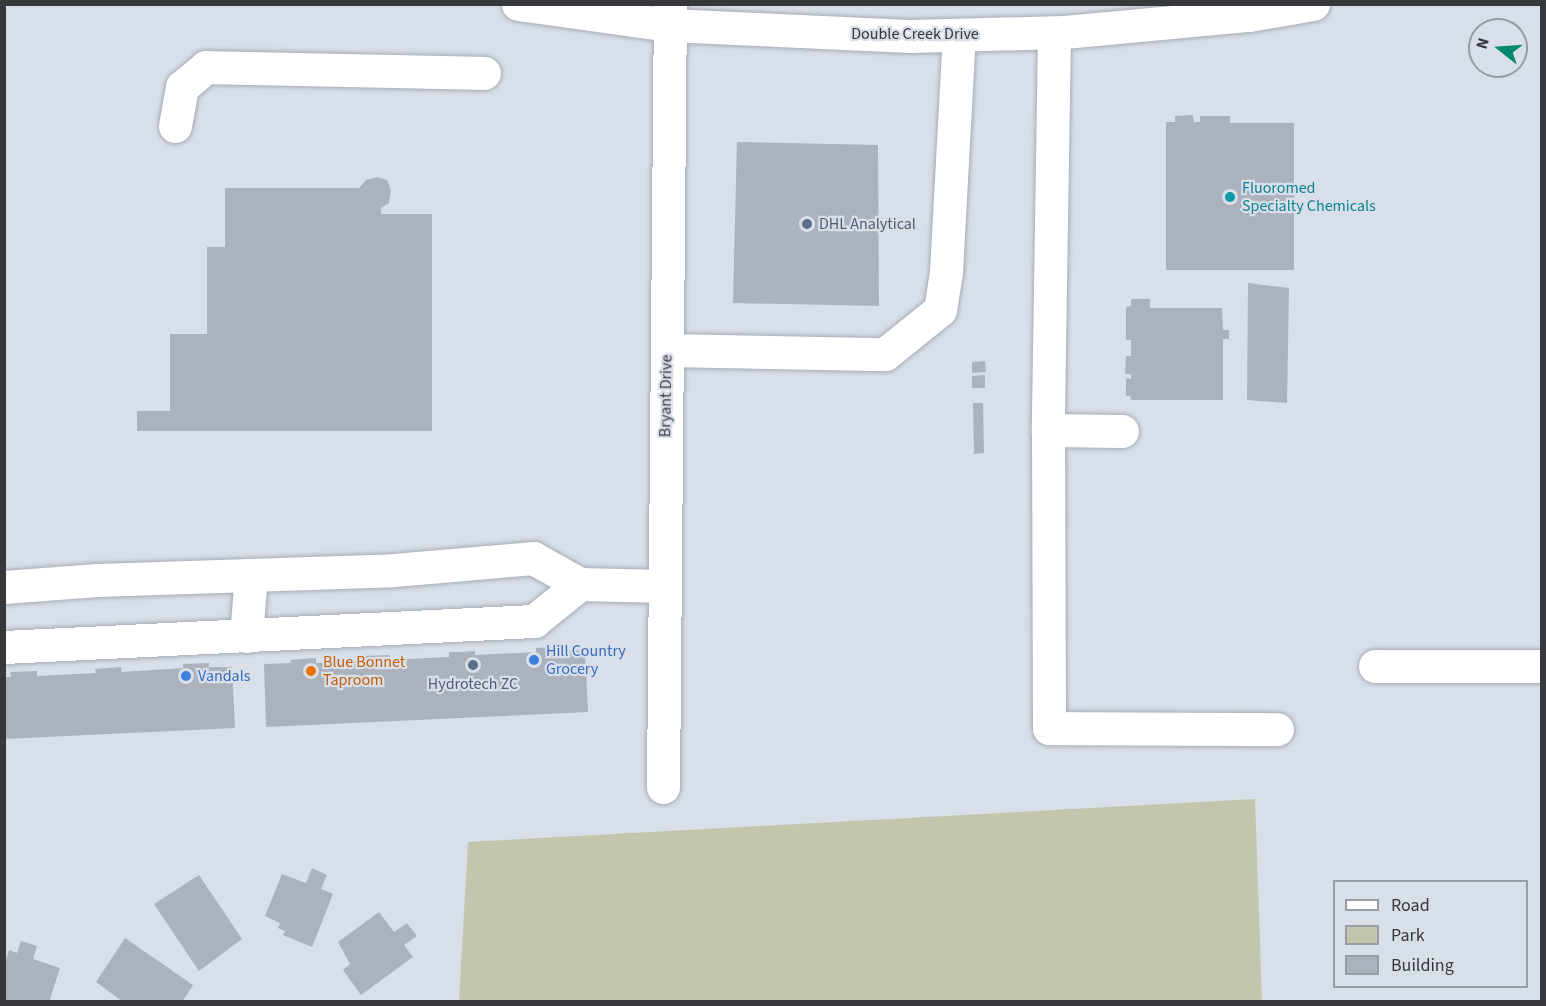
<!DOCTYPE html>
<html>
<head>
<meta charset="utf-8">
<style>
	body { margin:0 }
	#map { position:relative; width:1546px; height:1006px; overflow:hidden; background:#d9dfe9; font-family:"Source Sans 3",sans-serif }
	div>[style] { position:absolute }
	.green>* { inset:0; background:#c3c6ad }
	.building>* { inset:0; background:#abb2bb }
	.roads { filter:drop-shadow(0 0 2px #a6acb5) drop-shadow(0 0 2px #a6acb5) }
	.minor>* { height:33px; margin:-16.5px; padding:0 16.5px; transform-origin:16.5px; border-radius:16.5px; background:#fff }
	.dots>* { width:16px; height:16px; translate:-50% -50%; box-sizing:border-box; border:3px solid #d9dfe9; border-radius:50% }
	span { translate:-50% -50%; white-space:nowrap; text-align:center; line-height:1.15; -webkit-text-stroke:4.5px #d9dfe9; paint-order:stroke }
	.street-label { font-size:16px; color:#36383c }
	.culture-label { font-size:16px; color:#0d838f }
	.left { translate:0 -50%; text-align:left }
	.service-label { font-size:16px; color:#4e5e75 }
	.shop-label { font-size:16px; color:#366cbe }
	.food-label { font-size:16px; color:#c56008 }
	.frame { position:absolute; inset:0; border:6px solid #36383c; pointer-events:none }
	.legend { position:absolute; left:1333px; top:880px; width:195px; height:108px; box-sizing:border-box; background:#d9dfe9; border:2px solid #989ca4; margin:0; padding:8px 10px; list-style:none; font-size:18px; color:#36383c }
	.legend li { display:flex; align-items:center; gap:12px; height:30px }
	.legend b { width:30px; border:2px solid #989ca4 }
	.north { position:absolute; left:1468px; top:18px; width:60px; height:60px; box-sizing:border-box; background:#d9dfe9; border:2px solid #989ca4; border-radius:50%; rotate:287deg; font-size:16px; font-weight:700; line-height:24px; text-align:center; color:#36383c }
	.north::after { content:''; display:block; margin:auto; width:21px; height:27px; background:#02886c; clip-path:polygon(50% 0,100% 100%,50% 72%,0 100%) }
</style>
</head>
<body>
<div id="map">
	<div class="green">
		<div style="clip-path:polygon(1255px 799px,1262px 1001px,459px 1001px,468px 842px)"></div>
	</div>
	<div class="building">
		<div style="clip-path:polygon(1193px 115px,1194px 122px,1200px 122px,1200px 116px,1230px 116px,1230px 123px,1294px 123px,1294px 270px,1166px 270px,1166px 122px,1175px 122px,1175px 116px)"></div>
		<div style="clip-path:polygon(737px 142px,878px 145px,879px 306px,733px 303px)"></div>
		<div style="clip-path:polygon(377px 177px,387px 180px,391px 190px,389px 203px,381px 208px,381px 214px,432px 214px,432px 431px,137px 431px,137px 411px,170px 411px,170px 334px,207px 334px,207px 247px,225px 247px,225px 188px,359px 188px,366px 180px)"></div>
		<div style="clip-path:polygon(1248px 283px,1289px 288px,1287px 403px,1247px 400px)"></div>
		<div style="clip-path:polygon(1131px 299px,1150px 299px,1150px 308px,1222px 308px,1223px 330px,1229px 330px,1229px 339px,1223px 339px,1223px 400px,1131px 400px,1130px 396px,1126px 396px,1126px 378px,1131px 379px,1131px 374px,1125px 374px,1126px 356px,1131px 356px,1131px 340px,1126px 340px,1126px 307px,1131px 306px)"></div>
		<div style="clip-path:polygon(985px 361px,986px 372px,972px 373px,972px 362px)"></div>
		<div style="clip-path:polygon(985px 375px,985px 388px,972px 388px,972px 376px)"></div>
		<div style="clip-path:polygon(973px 403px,983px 403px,984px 453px,974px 454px)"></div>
		<div style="clip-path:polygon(561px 647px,562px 651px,585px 650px,588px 712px,266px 727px,264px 664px,291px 663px,290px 660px,316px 658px,316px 663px,364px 661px,363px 656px,389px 655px,390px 660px,449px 657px,449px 652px,461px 652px,475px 651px,475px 655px,536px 652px,536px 648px)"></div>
		<div style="clip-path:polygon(209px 663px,209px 667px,232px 667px,235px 728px,4px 739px,4px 677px,11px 677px,10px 672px,37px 671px,37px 676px,96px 673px,95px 669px,121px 667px,122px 672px,183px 668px,183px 664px)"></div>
		<div style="clip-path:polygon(312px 868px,327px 875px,321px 889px,333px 894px,312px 947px,283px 935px,285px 931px,278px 928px,280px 923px,265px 916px,282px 874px,306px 883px)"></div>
		<div style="clip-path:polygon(199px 875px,242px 939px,199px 971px,154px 904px)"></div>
		<div style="clip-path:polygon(379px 912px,394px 932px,407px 923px,417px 936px,404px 945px,413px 957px,361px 995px,343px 970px,350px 964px,338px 942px)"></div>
		<div style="clip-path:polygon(125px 938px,193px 985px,182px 1002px,123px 1002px,96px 982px)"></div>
		<div style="clip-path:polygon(21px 941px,37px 946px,33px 959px,60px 968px,49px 1002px,4px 1002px,4px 965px,9px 950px,17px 953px)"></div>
	</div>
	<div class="roads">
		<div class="minor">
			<div style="left:518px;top:4px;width:152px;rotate:7.9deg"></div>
			<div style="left:669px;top:25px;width:241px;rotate:2.6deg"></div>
			<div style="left:910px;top:36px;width:154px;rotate:-1.5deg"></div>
			<div style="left:1064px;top:32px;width:186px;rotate:-5.3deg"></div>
			<div style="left:1249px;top:15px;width:65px;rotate:-9.8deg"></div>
			<div style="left:1054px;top:33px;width:397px;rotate:90.9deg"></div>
			<div style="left:1048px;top:430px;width:74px;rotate:0.8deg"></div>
			<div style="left:175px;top:126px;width:40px;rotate:-80deg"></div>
			<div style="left:182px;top:87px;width:31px;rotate:-40deg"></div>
			<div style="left:206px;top:67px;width:278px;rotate:1.2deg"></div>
			<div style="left:667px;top:350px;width:218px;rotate:1.1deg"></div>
			<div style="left:885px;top:354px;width:70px;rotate:-38.7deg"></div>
			<div style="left:940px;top:310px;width:38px;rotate:-81deg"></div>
			<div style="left:946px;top:272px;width:237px;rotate:-86.9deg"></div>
			<div style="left:1048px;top:430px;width:298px;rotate:89.8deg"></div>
			<div style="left:1049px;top:728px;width:228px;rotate:0.3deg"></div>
			<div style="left:4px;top:587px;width:93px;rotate:-4.3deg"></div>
			<div style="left:97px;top:580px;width:297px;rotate:-1.9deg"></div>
			<div style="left:394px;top:570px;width:140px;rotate:-4.9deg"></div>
			<div style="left:533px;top:558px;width:54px;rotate:29deg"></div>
			<div style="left:580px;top:584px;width:85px;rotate:1.3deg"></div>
			<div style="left:246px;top:636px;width:61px;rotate:-85.3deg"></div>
			<div style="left:4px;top:647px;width:531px;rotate:-2.81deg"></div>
			<div style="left:534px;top:621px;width:59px;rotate:-38.8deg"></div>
			<div style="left:1375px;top:666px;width:167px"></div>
			<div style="left:663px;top:787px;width:783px;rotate:-89.49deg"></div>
		</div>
	</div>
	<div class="dots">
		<div style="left:1230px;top:197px;background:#0f9aa8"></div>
		<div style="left:807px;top:224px;background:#5c6f8a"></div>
		<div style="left:534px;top:660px;background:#3f7fe0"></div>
		<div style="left:473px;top:665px;background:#5c6f8a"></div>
		<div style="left:311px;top:671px;background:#e8710a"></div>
		<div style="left:186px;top:676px;background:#3f7fe0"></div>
	</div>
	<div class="street-label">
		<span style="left:915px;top:34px">Double Creek Drive</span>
		<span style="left:666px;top:396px;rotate:-89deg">Bryant Drive</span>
	</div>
	<div class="culture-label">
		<span class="left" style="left:1242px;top:197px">Fluoromed<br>Specialty Chemicals</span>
	</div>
	<div class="service-label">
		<span class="left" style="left:819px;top:224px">DHL Analytical</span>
		<span style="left:473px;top:684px">Hydrotech ZC</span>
	</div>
	<div class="shop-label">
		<span class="left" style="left:546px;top:660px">Hill Country<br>Grocery</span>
		<span class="left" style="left:198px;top:676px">Vandals</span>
	</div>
	<div class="food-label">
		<span class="left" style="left:323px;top:671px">Blue Bonnet<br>Taproom</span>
	</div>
	<div class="frame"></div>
	<ul class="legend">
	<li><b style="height:8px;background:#fff"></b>Road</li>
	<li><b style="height:16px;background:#c3c6ad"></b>Park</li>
	<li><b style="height:16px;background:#abb2bb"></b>Building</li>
	</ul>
	<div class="north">N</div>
</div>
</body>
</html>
